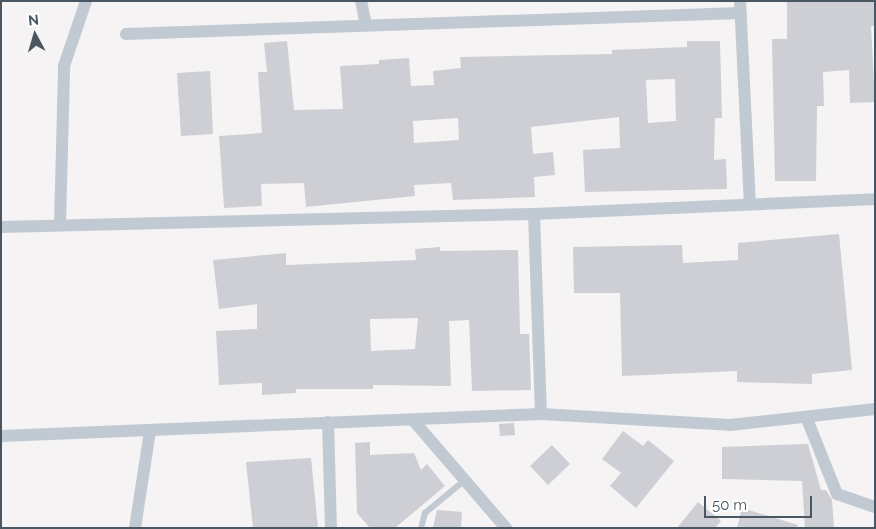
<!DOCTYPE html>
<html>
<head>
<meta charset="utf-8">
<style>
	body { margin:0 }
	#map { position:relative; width:876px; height:529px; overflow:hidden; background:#f5f3f3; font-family:Raleway,sans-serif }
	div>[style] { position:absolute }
	.building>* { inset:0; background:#cdcfd5 }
	.service>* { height:6px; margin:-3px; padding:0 3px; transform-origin:3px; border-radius:3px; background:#c1cad2 }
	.minor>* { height:12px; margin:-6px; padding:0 6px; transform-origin:6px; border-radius:6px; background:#c1cad2 }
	span { translate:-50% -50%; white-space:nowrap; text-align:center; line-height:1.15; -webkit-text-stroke:4px #fff; paint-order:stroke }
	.frame { position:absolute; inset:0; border:2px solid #4a5661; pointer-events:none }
	.north { position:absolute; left:10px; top:10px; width:50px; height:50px; -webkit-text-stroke:4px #fff; paint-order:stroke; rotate:354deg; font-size:14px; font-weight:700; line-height:20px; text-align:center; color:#4a5661 }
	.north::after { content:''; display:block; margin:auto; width:18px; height:22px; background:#4a5661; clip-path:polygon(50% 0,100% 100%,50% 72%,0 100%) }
	.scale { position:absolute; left:704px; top:496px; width:108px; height:22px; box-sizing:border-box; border:2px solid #4a5661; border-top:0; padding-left:6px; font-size:15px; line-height:18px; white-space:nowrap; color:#4a5661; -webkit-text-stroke:4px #fff; paint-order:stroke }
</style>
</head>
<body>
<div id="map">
	<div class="building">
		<div style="clip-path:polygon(787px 1px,875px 1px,875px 26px,871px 26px,875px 102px,850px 103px,849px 70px,823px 72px,824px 106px,817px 106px,816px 181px,775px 181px,772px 39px,787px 39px)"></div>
		<div style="clip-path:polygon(evenodd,287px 41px,294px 110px,343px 109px,340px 66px,379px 64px,379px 60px,409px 58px,411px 86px,434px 85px,433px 71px,461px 68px,460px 57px,612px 54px,612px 50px,687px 47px,687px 41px,720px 41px,722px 118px,715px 118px,714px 160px,726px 159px,727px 189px,585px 192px,583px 150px,620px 148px,619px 117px,531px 127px,533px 154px,553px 152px,555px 175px,534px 177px,535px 197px,453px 200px,451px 183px,414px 185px,415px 196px,306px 207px,304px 183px,261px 184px,262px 206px,224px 208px,219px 136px,262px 133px,258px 72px,267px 72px,264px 43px,287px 41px,675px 79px,676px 121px,648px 123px,646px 80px,675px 79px,287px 41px,458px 118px,459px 140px,414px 143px,413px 121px,458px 118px)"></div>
		<div style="clip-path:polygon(210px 71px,213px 134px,181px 136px,177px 73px)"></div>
		<div style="clip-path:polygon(839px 234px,852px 370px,812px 374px,812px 384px,737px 382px,737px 371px,622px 376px,620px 293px,574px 293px,573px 247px,682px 245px,683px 263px,738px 260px,738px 243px)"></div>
		<div style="clip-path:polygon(evenodd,440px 247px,440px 251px,518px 250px,520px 334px,529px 334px,531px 390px,472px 391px,469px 320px,449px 321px,451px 386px,373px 385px,373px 389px,296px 389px,296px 393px,262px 395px,262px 383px,219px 385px,216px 331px,257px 329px,257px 304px,219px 309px,213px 260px,286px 253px,286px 265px,416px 260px,415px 249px,440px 247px,418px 318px,415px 349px,371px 351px,370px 319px,418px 318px)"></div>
		<div style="clip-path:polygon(514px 423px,515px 435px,500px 436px,499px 424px)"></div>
		<div style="clip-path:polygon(623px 431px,643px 446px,648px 440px,674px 461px,636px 508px,610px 486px,621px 473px,602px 459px)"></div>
		<div style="clip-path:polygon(370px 442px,370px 455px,414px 453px,421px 470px,427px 464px,445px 486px,395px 528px,370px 528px,357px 513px,355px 443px)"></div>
		<div style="clip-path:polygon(808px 444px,821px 490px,826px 490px,832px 500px,834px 528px,805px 528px,802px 481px,722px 479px,722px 447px)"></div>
		<div style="clip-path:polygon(552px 445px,570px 464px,548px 485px,530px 466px)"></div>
		<div style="clip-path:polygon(311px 458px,318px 528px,253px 528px,246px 462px)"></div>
		<div style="clip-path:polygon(698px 502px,721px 521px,715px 528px,677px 528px)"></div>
		<div style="clip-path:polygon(742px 508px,798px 525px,797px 528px,737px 528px)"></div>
		<div style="clip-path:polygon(437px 510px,462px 512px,461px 528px,433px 528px)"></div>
	</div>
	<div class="service">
		<div style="left:421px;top:528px;width:16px;rotate:-75deg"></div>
		<div style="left:425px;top:513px;width:52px;rotate:-39.5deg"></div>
	</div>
	<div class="minor">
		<div style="left:361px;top:1px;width:25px;rotate:78deg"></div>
		<div style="left:740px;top:1px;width:201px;rotate:87.2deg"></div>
		<div style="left:126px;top:34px;width:615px;rotate:-1.96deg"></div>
		<div style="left:534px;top:214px;width:200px;rotate:88deg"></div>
		<div style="left:60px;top:224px;width:158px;rotate:-88.5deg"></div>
		<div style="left:64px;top:66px;width:69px;rotate:-71.3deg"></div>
		<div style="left:1px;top:227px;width:533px;rotate:-1.4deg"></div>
		<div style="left:534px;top:214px;width:341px;rotate:-2.5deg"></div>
		<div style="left:807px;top:419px;width:81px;rotate:68.2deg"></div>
		<div style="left:837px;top:494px;width:40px;rotate:18.9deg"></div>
		<div style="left:413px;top:420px;width:143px;rotate:49.3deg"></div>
		<div style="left:328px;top:422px;width:106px;rotate:88.4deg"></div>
		<div style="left:1px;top:436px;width:540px;rotate:-2.33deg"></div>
		<div style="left:541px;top:414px;width:189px;rotate:3.3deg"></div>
		<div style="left:730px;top:425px;width:146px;rotate:-6.3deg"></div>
		<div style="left:135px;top:528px;width:98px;rotate:-81.2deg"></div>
	</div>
	<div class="frame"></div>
	<div class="north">N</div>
	<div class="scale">50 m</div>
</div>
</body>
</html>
